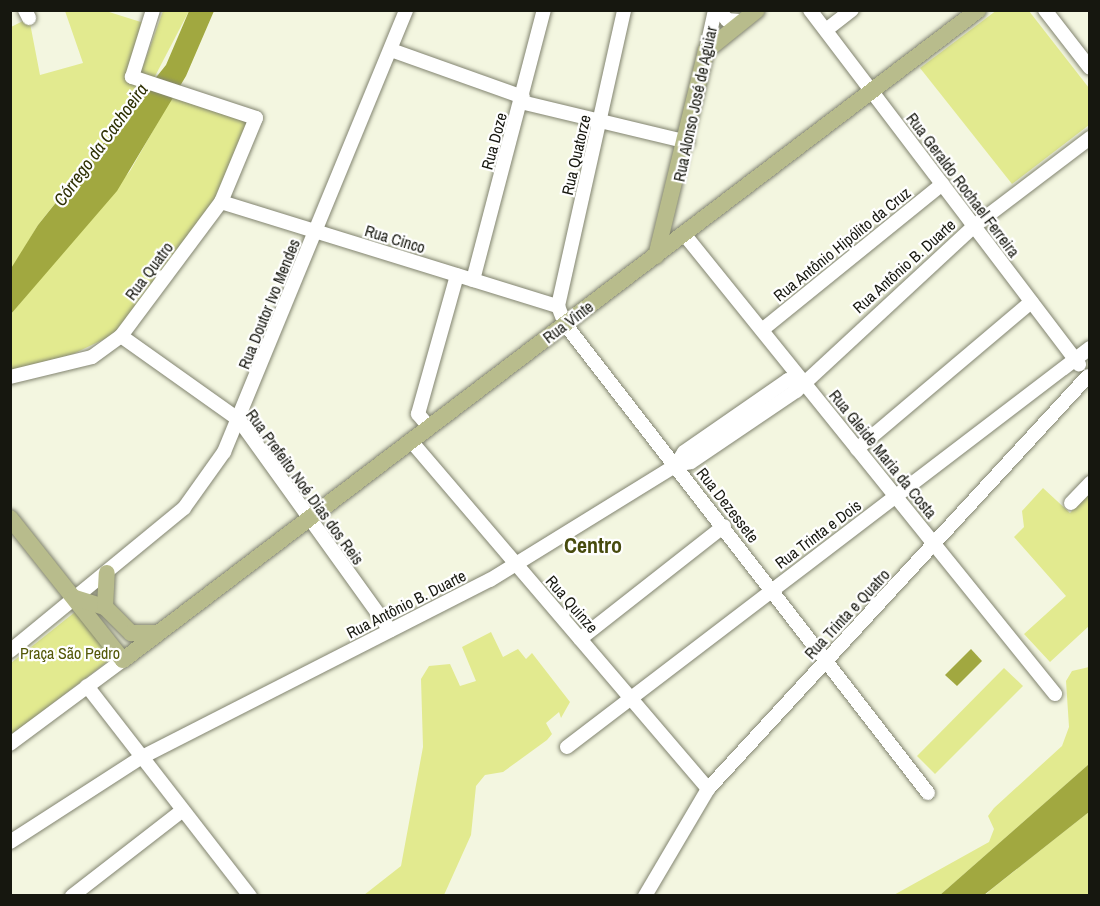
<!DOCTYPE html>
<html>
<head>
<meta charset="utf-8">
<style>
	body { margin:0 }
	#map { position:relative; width:1100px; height:906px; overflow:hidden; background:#f3f6e0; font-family:"Archivo Narrow",sans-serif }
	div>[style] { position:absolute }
	.green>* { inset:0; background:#e2ea8f }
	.water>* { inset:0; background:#a1a840 }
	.roads { filter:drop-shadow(0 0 2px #828470) drop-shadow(0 0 2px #828470) }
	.minor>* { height:14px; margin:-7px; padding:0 7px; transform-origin:7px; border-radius:7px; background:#fff }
	.major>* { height:16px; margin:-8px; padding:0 8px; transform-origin:8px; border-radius:8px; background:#b8bc8c }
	span { translate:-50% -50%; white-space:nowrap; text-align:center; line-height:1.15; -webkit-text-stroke:4.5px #fff; paint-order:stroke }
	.street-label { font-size:16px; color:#16170f }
	.park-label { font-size:16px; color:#545808 }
	.water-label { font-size:18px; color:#2f3104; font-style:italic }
	.district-label { font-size:22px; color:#474b0e; font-weight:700 }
	.frame { position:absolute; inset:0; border:12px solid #16170f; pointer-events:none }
</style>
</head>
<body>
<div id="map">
	<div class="green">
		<div style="clip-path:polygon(997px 10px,1029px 11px,1089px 88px,1089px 125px,1012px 184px,920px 68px)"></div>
		<div style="clip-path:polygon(65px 11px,106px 11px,144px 23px,126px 77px,150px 83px,38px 225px,11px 270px,11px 27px,29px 18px,40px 75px,83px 63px)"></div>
		<div style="clip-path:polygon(163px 11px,189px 11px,152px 82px,141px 72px)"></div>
		<div style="clip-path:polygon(175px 92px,251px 120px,219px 199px,115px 334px,73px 354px,11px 371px,11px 314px,130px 171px)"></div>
		<div style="clip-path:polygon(1043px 488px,1070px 513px,1089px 492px,1089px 626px,1050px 662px,1024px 634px,1066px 596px,1014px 537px,1024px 527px,1022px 511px)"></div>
		<div style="clip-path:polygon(75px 612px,112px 658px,11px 735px,11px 663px)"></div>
		<div style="clip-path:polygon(491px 632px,503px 657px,518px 649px,526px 659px,532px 653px,570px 702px,561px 718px,559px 712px,546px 723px,552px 734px,547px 740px,503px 772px,485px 775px,476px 786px,471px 835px,444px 895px,364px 895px,401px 866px,423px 747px,421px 679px,429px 666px,450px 664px,460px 686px,476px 681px,462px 647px)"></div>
		<div style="clip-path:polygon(1089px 667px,1089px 764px,940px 895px,892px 896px,989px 842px,994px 829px,988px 816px,994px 808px,1062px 746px,1069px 727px,1066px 681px,1072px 671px)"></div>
		<div style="clip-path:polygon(1004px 668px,1023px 686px,935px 774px,917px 756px)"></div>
		<div style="clip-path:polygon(1089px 812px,1089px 895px,984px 896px,993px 888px)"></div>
	</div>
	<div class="water">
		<div style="clip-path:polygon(189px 11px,214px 11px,186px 76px,117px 191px,11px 314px,10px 270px,38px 225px,166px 65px)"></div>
		<div style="clip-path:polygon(971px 649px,982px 661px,957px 686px,945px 675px)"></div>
		<div style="clip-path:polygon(1089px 764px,1089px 812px,984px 895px,940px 895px)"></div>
	</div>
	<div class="roads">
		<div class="minor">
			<div style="left:25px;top:10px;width:9px;rotate:63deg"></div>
			<div style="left:719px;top:10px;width:13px;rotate:51deg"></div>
			<div style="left:727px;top:20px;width:16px;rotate:4deg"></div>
			<div style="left:810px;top:10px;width:445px;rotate:52.8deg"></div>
			<div style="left:1045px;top:10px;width:73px;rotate:52.2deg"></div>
			<div style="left:826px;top:30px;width:33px;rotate:-38deg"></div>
			<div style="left:391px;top:50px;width:140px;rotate:19.6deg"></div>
			<div style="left:706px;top:51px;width:42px;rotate:-77.6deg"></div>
			<div style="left:521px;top:102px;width:171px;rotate:13.5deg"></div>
			<div style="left:221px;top:202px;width:353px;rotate:17.2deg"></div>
			<div style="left:684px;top:234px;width:591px;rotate:51.11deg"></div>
			<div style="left:473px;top:280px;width:279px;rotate:-75.3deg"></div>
			<div style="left:558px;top:306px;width:19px;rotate:69deg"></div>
			<div style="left:565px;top:324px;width:593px;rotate:52.26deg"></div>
			<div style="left:558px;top:306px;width:303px;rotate:-77.4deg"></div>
			<div style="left:762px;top:330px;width:232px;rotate:-39deg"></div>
			<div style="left:121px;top:336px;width:145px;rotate:35.4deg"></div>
			<div style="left:239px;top:420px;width:259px;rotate:54.3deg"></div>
			<div style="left:10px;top:377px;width:84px;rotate:-13.7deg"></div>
			<div style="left:92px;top:357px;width:36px;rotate:-36deg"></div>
			<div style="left:121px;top:336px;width:167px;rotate:-53.3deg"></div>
			<div style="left:221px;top:202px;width:91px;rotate:-67.4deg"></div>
			<div style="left:256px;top:118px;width:131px;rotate:-161.7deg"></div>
			<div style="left:132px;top:77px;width:70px;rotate:-72.6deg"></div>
			<div style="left:429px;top:427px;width:17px;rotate:-130deg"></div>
			<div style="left:418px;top:414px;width:144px;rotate:-74.3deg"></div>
			<div style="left:411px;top:441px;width:458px;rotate:49.5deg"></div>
			<div style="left:857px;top:449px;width:228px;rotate:-40.2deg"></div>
			<div style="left:676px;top:465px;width:15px;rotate:-58deg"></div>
			<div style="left:684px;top:452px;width:126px;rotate:-34.7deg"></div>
			<div style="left:788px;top:380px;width:14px"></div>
			<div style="left:1071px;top:503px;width:28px;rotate:-46deg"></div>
			<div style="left:580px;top:639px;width:183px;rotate:-38.1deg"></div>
			<div style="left:10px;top:651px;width:225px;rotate:-39.4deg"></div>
			<div style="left:184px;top:508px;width:69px;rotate:-54.5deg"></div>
			<div style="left:224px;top:452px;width:478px;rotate:-67.6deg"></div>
			<div style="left:87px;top:686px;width:266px;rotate:52.2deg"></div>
			<div style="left:10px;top:744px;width:141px;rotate:-36.6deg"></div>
			<div style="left:567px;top:747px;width:658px;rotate:-37.34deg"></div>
			<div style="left:10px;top:842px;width:157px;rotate:-32.8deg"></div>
			<div style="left:142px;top:757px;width:390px;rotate:-27deg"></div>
			<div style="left:490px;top:580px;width:219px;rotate:-31.7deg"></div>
			<div style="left:676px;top:465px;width:15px;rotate:-11deg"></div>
			<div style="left:691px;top:462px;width:127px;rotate:-34.1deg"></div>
			<div style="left:796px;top:391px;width:243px;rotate:-42.8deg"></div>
			<div style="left:974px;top:226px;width:146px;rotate:-37.2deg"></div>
			<div style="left:72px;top:896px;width:140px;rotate:-37.8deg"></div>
			<div style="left:645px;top:896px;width:124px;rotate:-59.5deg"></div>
			<div style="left:708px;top:789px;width:561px;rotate:-47.38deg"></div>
		</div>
		<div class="major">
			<div style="left:656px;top:256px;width:211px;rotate:-76.3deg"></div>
			<div style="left:706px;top:51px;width:65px;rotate:-38.8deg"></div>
			<div style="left:10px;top:518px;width:181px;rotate:51.5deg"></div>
			<div style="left:75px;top:598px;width:31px;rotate:17deg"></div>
			<div style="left:105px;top:607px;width:37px;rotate:45deg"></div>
			<div style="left:131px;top:633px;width:26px"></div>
			<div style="left:105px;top:607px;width:34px;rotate:-87deg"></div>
			<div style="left:123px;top:660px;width:1074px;rotate:-37.24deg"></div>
		</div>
	</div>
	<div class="street-label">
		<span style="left:695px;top:104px;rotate:-78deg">Rua Alonso José de Aguiar</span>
		<span style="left:494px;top:141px;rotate:-75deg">Rua Doze</span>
		<span style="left:576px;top:155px;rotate:-77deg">Rua Quatorze</span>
		<span style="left:963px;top:185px;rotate:53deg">Rua Geraldo Rochael Ferreira</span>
		<span style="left:395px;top:239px;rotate:17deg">Rua Cinco</span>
		<span style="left:842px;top:244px;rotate:-39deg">Rua Antônio Hipólito da Cruz</span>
		<span style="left:904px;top:266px;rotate:-42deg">Rua Antônio B. Duarte</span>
		<span style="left:149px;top:271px;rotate:-53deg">Rua Quatro</span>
		<span style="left:269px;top:304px;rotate:-68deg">Rua Doutor Ivo Mendes</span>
		<span style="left:568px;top:322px;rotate:-37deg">Rua Vinte</span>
		<span style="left:883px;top:454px;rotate:51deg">Rua Gleide Maria da Costa</span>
		<span style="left:305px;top:487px;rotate:54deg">Rua Prefeito Noé Dias dos Reis</span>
		<span style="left:728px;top:505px;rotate:52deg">Rua Dezessete</span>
		<span style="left:818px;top:534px;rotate:-37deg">Rua Trinta e Dois</span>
		<span style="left:406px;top:604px;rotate:-27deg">Rua Antônio B. Duarte</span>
		<span style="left:572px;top:604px;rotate:49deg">Rua Quinze</span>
		<span style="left:847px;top:614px;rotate:-47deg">Rua Trinta e Quatro</span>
	</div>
	<div class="park-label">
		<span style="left:70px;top:653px">Praça São Pedro</span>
	</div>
	<div class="water-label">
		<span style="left:101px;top:145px;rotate:-54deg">Córrego da Cachoeira</span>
	</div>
	<div class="district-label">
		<span style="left:593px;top:546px">Centro</span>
	</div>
	<div class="frame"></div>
</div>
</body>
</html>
